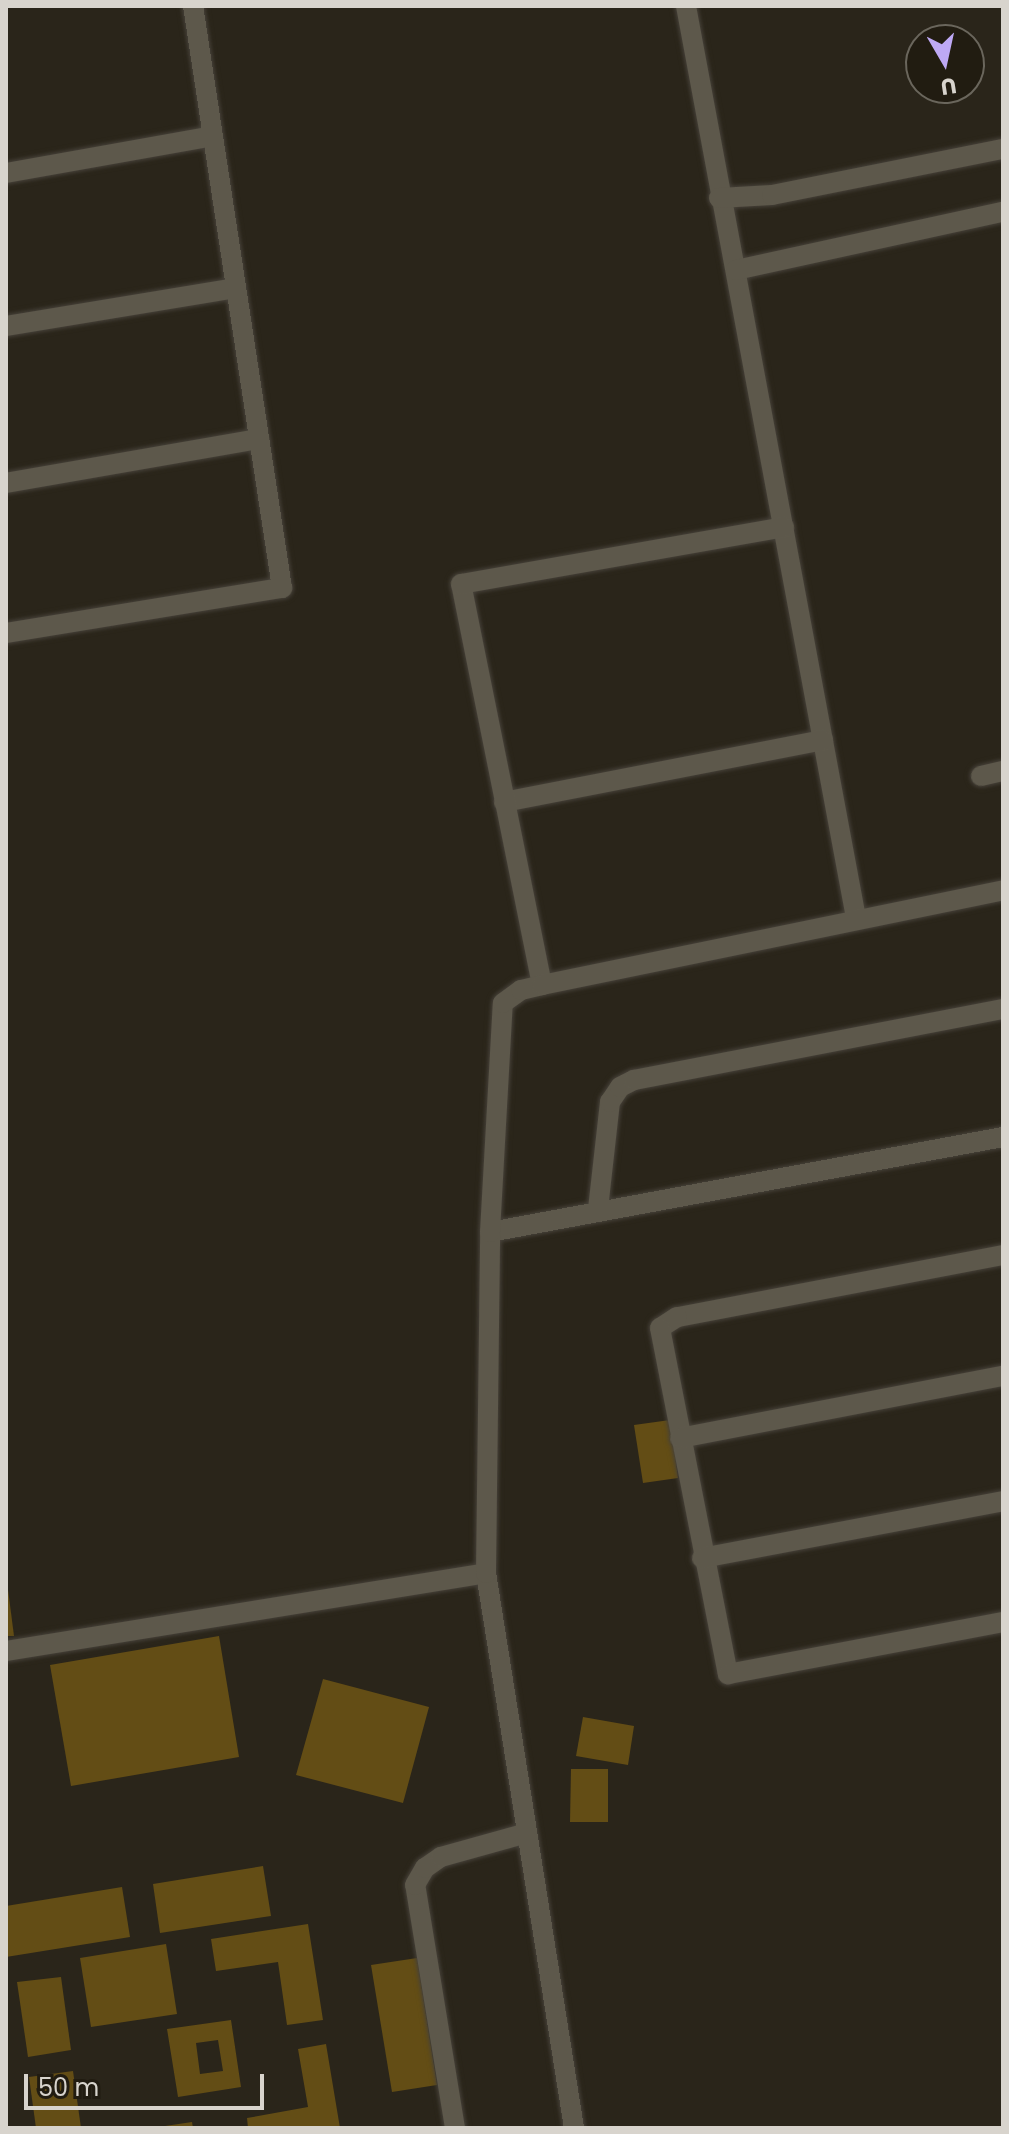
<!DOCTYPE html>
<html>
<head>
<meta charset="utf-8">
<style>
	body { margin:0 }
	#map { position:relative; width:1009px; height:2134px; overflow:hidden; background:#2a251a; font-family:Poppins,sans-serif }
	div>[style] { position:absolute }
	.building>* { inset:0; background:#634d15 }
	.roads { filter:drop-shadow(0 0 2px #464139) drop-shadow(0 0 2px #464139) }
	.street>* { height:20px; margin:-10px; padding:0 10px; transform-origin:10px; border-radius:10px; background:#5d584b }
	span { translate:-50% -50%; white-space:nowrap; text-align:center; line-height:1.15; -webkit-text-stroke:6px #211c11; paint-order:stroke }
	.frame { position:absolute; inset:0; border:8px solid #d8d4cd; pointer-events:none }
	.north { position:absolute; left:905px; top:24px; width:80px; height:80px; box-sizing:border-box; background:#211c11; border:2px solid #6a665c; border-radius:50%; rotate:171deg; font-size:22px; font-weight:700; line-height:32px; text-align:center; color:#d8d4cd }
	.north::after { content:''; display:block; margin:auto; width:28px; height:36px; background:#bea9f5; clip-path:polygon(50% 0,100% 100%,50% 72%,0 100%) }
	.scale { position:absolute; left:24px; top:2074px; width:240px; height:36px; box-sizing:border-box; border:4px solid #d8d4cd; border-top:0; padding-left:10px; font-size:24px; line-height:28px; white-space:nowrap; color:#d8d4cd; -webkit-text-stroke:6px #211c11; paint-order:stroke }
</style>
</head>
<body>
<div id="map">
	<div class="building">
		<div style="clip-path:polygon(670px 1420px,678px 1478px,643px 1483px,634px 1425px)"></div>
		<div style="clip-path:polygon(6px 1574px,14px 1636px,6px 1636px)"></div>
		<div style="clip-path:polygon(219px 1636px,239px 1757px,71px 1786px,50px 1665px)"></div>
		<div style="clip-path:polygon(323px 1679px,429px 1707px,403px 1803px,296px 1775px)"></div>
		<div style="clip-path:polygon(583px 1717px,634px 1726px,628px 1765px,576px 1756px)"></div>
		<div style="clip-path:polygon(571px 1769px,608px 1769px,608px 1822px,570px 1822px)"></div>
		<div style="clip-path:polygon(263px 1866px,271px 1916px,160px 1933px,153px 1884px)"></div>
		<div style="clip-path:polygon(122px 1887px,130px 1937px,6px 1957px,6px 1906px)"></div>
		<div style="clip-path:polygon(308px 1924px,323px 2020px,287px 2025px,278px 1962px,216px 1971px,211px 1939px)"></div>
		<div style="clip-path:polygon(166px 1944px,177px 2014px,91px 2027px,80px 1958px)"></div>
		<div style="clip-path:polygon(417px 1958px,437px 2085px,392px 2092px,371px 1965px)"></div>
		<div style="clip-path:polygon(61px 1977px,71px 2050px,28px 2057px,17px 1982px)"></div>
		<div style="clip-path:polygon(evenodd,231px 2020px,241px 2087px,178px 2097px,167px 2029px,231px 2020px,218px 2040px,223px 2071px,200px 2074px,196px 2043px,218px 2040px)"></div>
		<div style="clip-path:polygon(326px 2044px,340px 2128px,248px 2128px,247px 2118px,308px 2107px,298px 2049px)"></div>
		<div style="clip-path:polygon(73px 2071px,81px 2128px,36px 2128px,29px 2077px)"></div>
		<div style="clip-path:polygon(192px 2122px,193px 2128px,165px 2128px,165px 2126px)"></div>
	</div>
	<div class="roads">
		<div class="street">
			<div style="left:686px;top:6px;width:928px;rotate:79.44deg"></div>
			<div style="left:6px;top:173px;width:210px;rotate:-10.1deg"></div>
			<div style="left:719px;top:198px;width:53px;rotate:-3.2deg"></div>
			<div style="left:772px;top:195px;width:236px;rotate:-11.3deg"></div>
			<div style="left:736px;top:270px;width:273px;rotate:-12.3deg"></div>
			<div style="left:6px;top:326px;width:233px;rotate:-9.4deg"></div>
			<div style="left:6px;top:483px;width:257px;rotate:-9.9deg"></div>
			<div style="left:6px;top:633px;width:280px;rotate:-9.3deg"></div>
			<div style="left:282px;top:588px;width:589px;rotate:-98.69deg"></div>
			<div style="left:981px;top:776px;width:23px;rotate:-13deg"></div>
			<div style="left:504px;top:802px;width:325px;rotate:-11deg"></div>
			<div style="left:542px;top:985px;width:409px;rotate:-101.4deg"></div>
			<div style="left:461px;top:584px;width:328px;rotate:-10deg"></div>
			<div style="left:598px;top:1209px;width:108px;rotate:-83.6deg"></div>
			<div style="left:610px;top:1102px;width:18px;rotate:-56deg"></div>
			<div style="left:620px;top:1087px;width:16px;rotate:-27deg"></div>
			<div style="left:634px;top:1080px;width:376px;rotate:-10.9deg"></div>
			<div style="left:490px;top:1232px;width:522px;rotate:-10.49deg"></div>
			<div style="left:1003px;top:1255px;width:332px;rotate:169.2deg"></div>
			<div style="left:677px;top:1317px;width:20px;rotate:147deg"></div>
			<div style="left:660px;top:1328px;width:353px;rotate:78.9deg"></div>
			<div style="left:728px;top:1674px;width:280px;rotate:-10.7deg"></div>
			<div style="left:680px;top:1438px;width:329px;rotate:-10.9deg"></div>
			<div style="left:702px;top:1558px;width:306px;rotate:-10.7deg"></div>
			<div style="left:6px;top:1651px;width:486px;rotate:-9.2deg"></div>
			<div style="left:455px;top:2128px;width:246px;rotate:-99.3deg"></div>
			<div style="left:415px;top:1885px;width:20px;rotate:-60deg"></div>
			<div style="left:425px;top:1868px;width:19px;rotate:-35deg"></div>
			<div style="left:441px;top:1857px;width:89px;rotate:-15.6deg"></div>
			<div style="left:574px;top:2128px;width:562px;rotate:-99.01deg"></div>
			<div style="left:486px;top:1573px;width:341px;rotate:-89.3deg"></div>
			<div style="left:490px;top:1232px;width:229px;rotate:-86.8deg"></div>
			<div style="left:503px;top:1003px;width:22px;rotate:-36deg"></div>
			<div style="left:521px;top:990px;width:22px;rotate:-13deg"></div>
			<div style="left:542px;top:985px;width:471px;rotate:-11.6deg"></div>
		</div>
	</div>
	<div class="frame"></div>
	<div class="north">U</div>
	<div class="scale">50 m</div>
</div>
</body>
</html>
